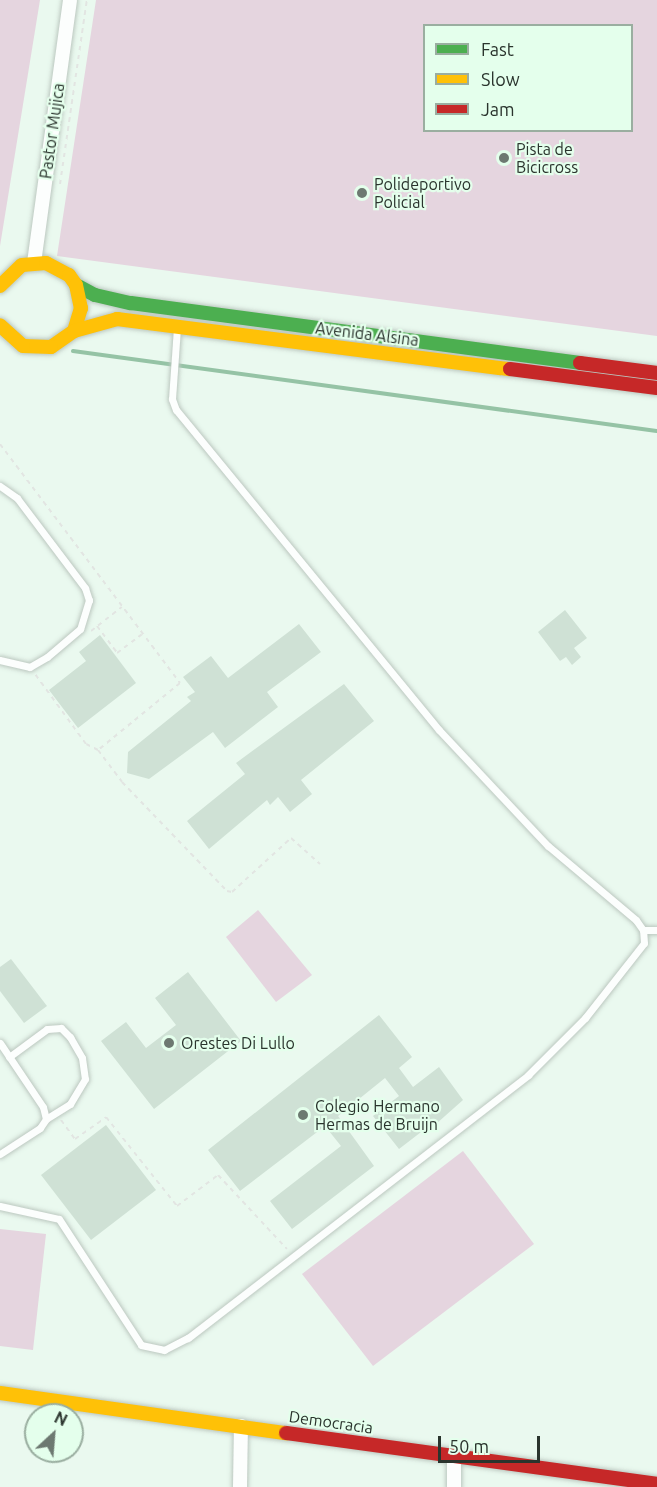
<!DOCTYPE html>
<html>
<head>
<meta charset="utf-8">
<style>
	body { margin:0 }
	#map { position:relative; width:657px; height:1487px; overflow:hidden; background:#eaf9ef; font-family:Ubuntu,sans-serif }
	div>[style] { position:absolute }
	.green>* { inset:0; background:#e5d5df }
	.stream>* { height:4px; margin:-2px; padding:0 2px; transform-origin:2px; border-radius:2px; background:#95c3a5 }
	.building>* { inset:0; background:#cfe1d5 }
	.path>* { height:2px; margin-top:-1px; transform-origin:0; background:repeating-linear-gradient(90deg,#e2e5e2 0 4.5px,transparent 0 9px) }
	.roads { filter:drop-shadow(0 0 2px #bcc8c0) drop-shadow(0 0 2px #bcc8c0) }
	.lane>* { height:7px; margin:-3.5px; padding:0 3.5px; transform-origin:3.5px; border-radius:3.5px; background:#fcfefd }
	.street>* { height:14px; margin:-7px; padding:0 7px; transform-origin:7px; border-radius:7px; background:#fcfefd }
	.fast>* { height:14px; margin:-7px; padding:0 7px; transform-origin:7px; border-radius:7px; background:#4caf50 }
	.slow>* { height:14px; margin:-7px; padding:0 7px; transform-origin:7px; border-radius:7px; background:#ffc107 }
	.jam>* { height:14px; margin:-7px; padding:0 7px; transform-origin:7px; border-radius:7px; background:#c62828 }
	.dots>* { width:16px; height:16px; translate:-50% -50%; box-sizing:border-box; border:3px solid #e4ffec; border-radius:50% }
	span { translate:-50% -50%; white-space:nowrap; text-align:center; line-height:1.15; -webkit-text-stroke:4.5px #e4ffec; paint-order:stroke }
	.street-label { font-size:16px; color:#2a342d }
	.poi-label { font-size:16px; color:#2a342d }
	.left { translate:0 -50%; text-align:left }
	.legend { position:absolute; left:423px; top:24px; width:210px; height:108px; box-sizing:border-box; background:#e4ffec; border:2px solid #9aaea0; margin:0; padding:8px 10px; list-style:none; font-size:18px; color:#2a342d }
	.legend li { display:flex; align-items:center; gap:12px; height:30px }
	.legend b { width:30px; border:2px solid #9aaea0 }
	.north { position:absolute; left:24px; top:1403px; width:60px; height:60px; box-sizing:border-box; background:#e4ffec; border:2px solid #9aaea0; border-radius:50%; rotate:26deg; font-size:16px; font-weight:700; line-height:24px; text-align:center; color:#2a342d }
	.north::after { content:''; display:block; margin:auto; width:21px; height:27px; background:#6d7971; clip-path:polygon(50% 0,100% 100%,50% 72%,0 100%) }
	.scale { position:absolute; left:438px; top:1436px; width:102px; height:27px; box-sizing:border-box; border:3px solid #2a342d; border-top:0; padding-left:8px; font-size:18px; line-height:21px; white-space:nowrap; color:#2a342d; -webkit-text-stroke:4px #e4ffec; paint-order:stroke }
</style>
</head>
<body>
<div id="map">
	<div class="green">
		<div style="clip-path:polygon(0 0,40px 0,0 246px)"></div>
		<div style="clip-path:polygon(evenodd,96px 0,657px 0,657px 336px,57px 256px,96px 0,424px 26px,632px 26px,632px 130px,424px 130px,424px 26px)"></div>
		<div style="clip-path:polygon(258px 910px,312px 975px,276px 1002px,226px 937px)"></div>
		<div style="clip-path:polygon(463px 1151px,534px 1244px,373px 1366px,302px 1274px)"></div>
		<div style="clip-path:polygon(0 1229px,46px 1234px,33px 1350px,0 1346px)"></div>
	</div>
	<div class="stream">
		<div style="left:73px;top:351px;width:589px;rotate:7.8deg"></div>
	</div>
	<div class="building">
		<div style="clip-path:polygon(565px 610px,587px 638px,574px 648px,581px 657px,572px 665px,566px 657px,560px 661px,538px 632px)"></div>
		<div style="clip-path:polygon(299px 624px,321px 652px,267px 692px,278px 707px,225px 748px,213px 732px,149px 779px,127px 773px,128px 752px,191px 701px,187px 697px,195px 692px,183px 677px,211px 656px,228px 678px)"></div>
		<div style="clip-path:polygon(100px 635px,136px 683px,78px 728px,49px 690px,86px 661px,79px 652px)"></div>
		<div style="clip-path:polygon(344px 684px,374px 721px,301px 780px,312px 794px,290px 812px,278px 797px,270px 805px,267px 800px,209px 849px,187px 821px,245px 774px,236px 763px)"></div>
		<div style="clip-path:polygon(11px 959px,47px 1006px,24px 1023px,0 991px,0 967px)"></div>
		<div style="clip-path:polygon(188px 972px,241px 1041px,154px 1109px,101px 1041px,126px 1022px,146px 1048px,176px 1025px,155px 998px)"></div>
		<div style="clip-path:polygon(379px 1015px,412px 1057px,399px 1068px,413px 1087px,439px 1067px,463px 1100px,427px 1132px,425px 1129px,399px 1149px,373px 1116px,399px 1096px,385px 1078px,338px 1116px,374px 1166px,292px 1229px,270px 1201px,341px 1146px,325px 1126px,240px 1191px,208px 1150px)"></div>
		<div style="clip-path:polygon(106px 1125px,156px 1190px,91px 1240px,41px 1175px)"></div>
	</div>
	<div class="path">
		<div style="left:60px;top:184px;width:186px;rotate:-81.7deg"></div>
		<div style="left:0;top:444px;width:299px;rotate:53deg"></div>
		<div style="left:180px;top:683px;width:106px;rotate:140.7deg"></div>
		<div style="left:98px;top:750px;width:13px;rotate:-153deg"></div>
		<div style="left:86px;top:744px;width:87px;rotate:-126.1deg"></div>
		<div style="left:97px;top:626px;width:34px;rotate:53deg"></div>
		<div style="left:117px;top:653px;width:31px;rotate:-37deg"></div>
		<div style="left:91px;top:631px;width:39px;rotate:-38deg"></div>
		<div style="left:98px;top:750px;width:40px;rotate:53deg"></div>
		<div style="left:122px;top:782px;width:151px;rotate:46.1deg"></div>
		<div style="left:227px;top:891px;width:5px;rotate:11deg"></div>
		<div style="left:232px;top:892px;width:80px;rotate:-42.5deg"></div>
		<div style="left:291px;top:838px;width:39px;rotate:42deg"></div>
		<div style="left:61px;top:1120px;width:24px;rotate:54deg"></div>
		<div style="left:75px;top:1139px;width:38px;rotate:-35deg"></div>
		<div style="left:106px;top:1117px;width:114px;rotate:51.4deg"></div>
		<div style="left:177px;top:1206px;width:51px;rotate:-37.1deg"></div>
		<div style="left:218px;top:1175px;width:101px;rotate:47deg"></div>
	</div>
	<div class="roads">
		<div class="lane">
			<div style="left:0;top:486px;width:21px;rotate:35deg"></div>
			<div style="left:17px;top:498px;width:113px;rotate:52.9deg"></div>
			<div style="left:85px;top:588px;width:13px;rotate:72deg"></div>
			<div style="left:89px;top:600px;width:30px;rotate:107deg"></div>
			<div style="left:80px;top:629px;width:43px;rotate:139.7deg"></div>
			<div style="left:47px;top:657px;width:20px;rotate:150deg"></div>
			<div style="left:30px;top:667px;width:31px;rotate:-167deg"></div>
			<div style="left:643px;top:930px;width:14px"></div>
			<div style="left:0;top:1043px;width:77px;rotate:56.1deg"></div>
			<div style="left:43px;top:1107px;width:12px;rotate:76deg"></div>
			<div style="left:46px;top:1119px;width:11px;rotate:124deg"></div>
			<div style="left:40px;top:1128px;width:48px;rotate:147deg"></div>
			<div style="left:9px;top:1057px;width:47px;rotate:-36.4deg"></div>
			<div style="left:47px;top:1029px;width:14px;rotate:-4deg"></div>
			<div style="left:61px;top:1028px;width:13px;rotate:45deg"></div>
			<div style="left:70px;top:1037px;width:24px;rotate:60deg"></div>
			<div style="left:82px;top:1058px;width:21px;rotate:82deg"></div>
			<div style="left:85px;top:1079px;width:29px;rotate:121deg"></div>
			<div style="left:70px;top:1104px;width:28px;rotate:148deg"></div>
			<div style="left:0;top:1206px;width:60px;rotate:12.4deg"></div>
			<div style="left:59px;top:1219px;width:150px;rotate:56.9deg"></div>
			<div style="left:141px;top:1345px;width:24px;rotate:12deg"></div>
			<div style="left:164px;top:1350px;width:27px;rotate:-27deg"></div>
			<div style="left:188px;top:1338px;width:430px;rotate:-37.7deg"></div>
			<div style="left:528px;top:1075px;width:81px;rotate:-45deg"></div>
			<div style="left:585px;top:1018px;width:95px;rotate:-51.8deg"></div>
			<div style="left:644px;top:943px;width:13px;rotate:-94deg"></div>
			<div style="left:643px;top:930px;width:12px;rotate:-125deg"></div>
			<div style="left:636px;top:920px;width:115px;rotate:-139.9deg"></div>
			<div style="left:548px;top:846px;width:159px;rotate:-133.2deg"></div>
			<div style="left:439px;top:730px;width:414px;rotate:-129.4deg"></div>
			<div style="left:176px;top:410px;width:12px;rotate:-110deg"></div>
			<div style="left:172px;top:399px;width:72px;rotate:-86deg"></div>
		</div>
		<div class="street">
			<div style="left:34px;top:263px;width:265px;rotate:-82.2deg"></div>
			<div style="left:454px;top:1457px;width:30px;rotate:90deg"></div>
			<div style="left:240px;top:1487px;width:61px;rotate:-89.1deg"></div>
		</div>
		<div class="fast">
			<div style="left:76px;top:285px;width:21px;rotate:28deg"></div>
			<div style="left:95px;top:295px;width:37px;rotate:13deg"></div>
			<div style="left:131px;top:303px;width:453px;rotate:7.6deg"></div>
		</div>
		<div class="slow">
			<div style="left:0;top:286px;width:30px;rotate:-44deg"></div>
			<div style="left:22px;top:265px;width:24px;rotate:-5deg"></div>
			<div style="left:46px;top:263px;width:26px;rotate:28deg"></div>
			<div style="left:69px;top:275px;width:12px;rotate:55deg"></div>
			<div style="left:76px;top:285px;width:24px;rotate:78deg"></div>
			<div style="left:81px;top:308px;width:24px;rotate:107deg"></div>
			<div style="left:74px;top:331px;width:28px;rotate:145deg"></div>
			<div style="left:51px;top:347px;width:28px;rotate:-178deg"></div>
			<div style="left:23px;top:346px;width:31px;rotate:-138deg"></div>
			<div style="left:74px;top:331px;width:45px;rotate:-15.6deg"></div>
			<div style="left:117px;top:319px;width:396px;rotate:7.3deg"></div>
			<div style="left:0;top:1393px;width:289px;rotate:8deg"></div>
		</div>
		<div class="jam">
			<div style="left:580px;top:363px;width:78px;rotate:7.4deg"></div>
			<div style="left:510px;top:369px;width:148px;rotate:7.4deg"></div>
			<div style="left:286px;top:1433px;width:374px;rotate:7.8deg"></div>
		</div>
	</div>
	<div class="dots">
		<div style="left:504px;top:158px;background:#6d7971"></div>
		<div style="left:362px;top:193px;background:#6d7971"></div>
		<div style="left:169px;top:1043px;background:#6d7971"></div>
		<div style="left:303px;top:1115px;background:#6d7971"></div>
	</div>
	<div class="street-label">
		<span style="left:52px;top:131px;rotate:-82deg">Pastor Mujica</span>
		<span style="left:367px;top:334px;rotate:7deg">Avenida Alsina</span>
		<span style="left:331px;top:1422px;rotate:8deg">Democracia</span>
	</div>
	<div class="poi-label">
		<span class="left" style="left:516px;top:158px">Pista de<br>Bicicross</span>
		<span class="left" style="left:374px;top:193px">Polideportivo<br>Policial</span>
		<span class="left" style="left:181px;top:1043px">Orestes Di Lullo</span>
		<span class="left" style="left:315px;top:1115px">Colegio Hermano<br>Hermas de Bruijn</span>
	</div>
	<ul class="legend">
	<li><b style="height:8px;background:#4caf50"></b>Fast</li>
	<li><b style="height:8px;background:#ffc107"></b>Slow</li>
	<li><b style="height:8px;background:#c62828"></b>Jam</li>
	</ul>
	<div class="north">N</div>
	<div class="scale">50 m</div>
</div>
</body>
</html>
